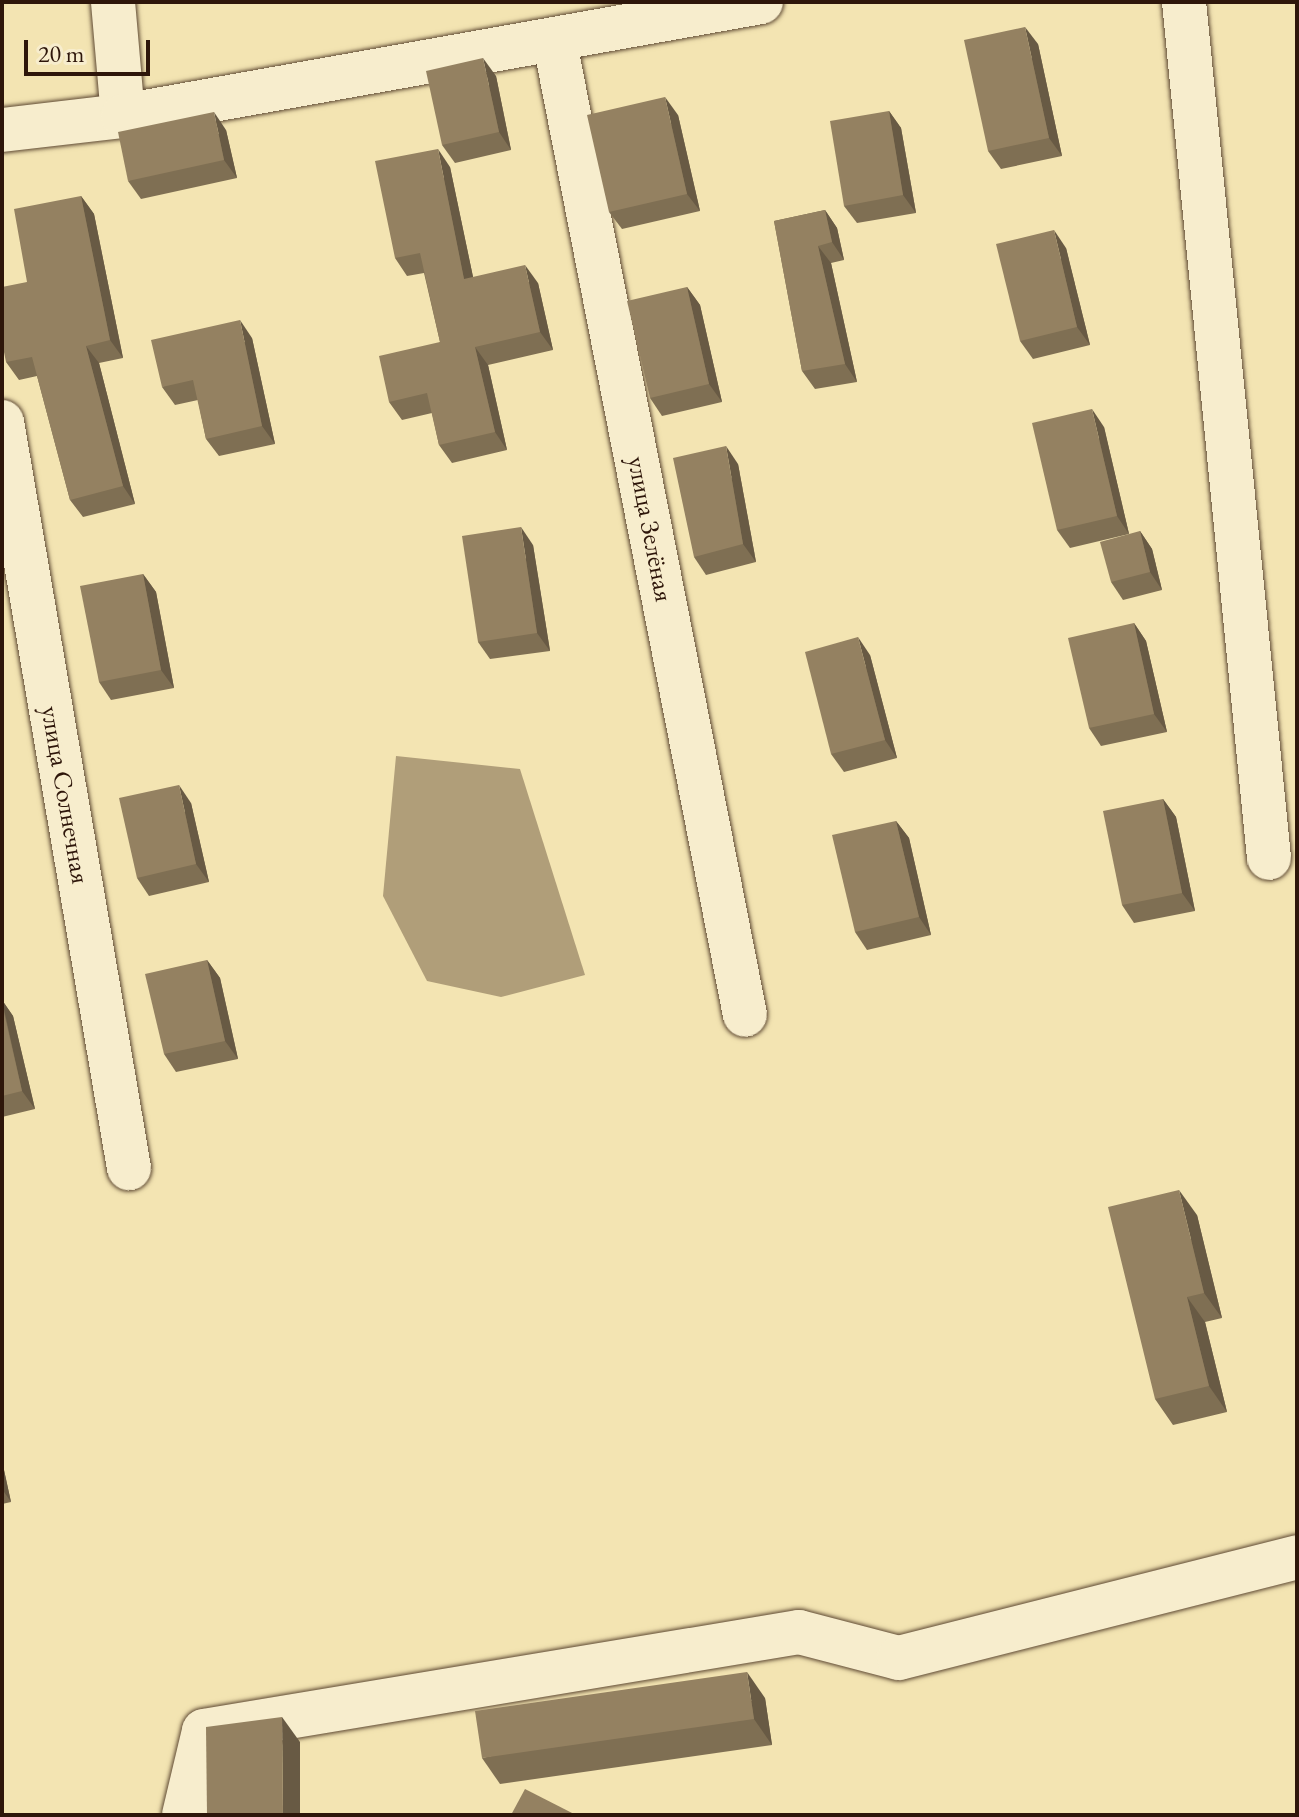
<!DOCTYPE html>
<html>
<head>
<meta charset="utf-8">
<style>
	body { margin:0 }
	#map { position:relative; width:1299px; height:1817px; overflow:hidden; background:#f3e4b2; font-family:"EB Garamond",serif }
	div>[style] { position:absolute }
	.water>* { inset:0; background:#b09e79 }
	.roads { filter:drop-shadow(0 0 2px #5f4a34) drop-shadow(0 0 2px #5f4a34) }
	.minor>* { height:44px; margin:-22px; padding:0 22px; transform-origin:22px; border-radius:22px; background:#f7edcd }
	.wall>* { inset:0; background:#7f6f53 }
	.shaded-wall>* { inset:0; background:#685a44 }
	.building>* { inset:0; background:#948161 }
	span { translate:-50% -50%; white-space:nowrap; text-align:center; line-height:1.15; -webkit-text-stroke:7px #f7edcd; paint-order:stroke }
	.street-label { font-size:26px; color:#2e160a }
	.frame { position:absolute; inset:0; border:4px solid #2e160a; pointer-events:none }
	.scale { position:absolute; left:24px; top:40px; width:126px; height:36px; box-sizing:border-box; border:4px solid #2e160a; border-top:0; padding-left:10px; font-size:24px; line-height:28px; white-space:nowrap; color:#2e160a; -webkit-text-stroke:6px #f7edcd; paint-order:stroke }
</style>
</head>
<body>
<div id="map">
	<div class="water">
		<div style="clip-path:polygon(396px 756px,520px 769px,585px 975px,501px 997px,427px 981px,383px 896px)"></div>
	</div>
	<div class="roads">
		<div class="minor">
			<div style="left:113px;top:2px;width:114px;rotate:85deg"></div>
			<div style="left:1184px;top:2px;width:860px;rotate:84.33deg"></div>
			<div style="left:555px;top:43px;width:990px;rotate:78.94deg"></div>
			<div style="left:2px;top:130px;width:122px;rotate:-6.6deg"></div>
			<div style="left:123px;top:116px;width:648px;rotate:-10.13deg"></div>
			<div style="left:2px;top:422px;width:757px;rotate:80.34deg"></div>
			<div style="left:184px;top:1815px;width:86px;rotate:-76.6deg"></div>
			<div style="left:204px;top:1731px;width:603px;rotate:-9.45deg"></div>
			<div style="left:799px;top:1632px;width:103px;rotate:14.6deg"></div>
			<div style="left:899px;top:1658px;width:411px;rotate:-14.2deg"></div>
		</div>
	</div>
	<div class="wall">
		<div style="clip-path:polygon(1038px 44px,1062px 156px,1001px 169px,988px 151px)"></div>
		<div style="clip-path:polygon(496px 76px,511px 150px,455px 163px,442px 145px)"></div>
		<div style="clip-path:polygon(889px 111px,901px 128px,916px 213px,857px 223px,844px 206px)"></div>
		<div style="clip-path:polygon(678px 115px,700px 211px,622px 229px,609px 212px)"></div>
		<div style="clip-path:polygon(226px 130px,237px 178px,141px 199px,128px 181px)"></div>
		<div style="clip-path:polygon(450px 167px,473px 277px,538px 283px,553px 350px,488px 365px,507px 450px,452px 463px,439px 445px,432px 413px,402px 420px,389px 402px,440px 342px,424px 273px,407px 276px,395px 258px)"></div>
		<div style="clip-path:polygon(81px 196px,94px 214px,123px 358px,99px 363px,135px 504px,83px 517px,70px 500px,37px 376px,19px 380px,6px 362px,27px 282px)"></div>
		<div style="clip-path:polygon(825px 210px,837px 228px,844px 260px,831px 263px,857px 382px,815px 389px,802px 371px,774px 221px)"></div>
		<div style="clip-path:polygon(1066px 248px,1090px 345px,1033px 359px,1020px 341px)"></div>
		<div style="clip-path:polygon(687px 287px,700px 305px,722px 402px,662px 416px,650px 398px)"></div>
		<div style="clip-path:polygon(252px 338px,275px 444px,219px 456px,206px 439px,198px 400px,175px 405px,162px 387px)"></div>
		<div style="clip-path:polygon(1104px 427px,1129px 534px,1070px 548px,1057px 530px)"></div>
		<div style="clip-path:polygon(738px 464px,756px 562px,706px 575px,694px 557px)"></div>
		<div style="clip-path:polygon(1140px 531px,1152px 549px,1162px 590px,1123px 600px,1111px 582px)"></div>
		<div style="clip-path:polygon(533px 545px,550px 651px,490px 659px,478px 642px)"></div>
		<div style="clip-path:polygon(143px 574px,156px 592px,174px 688px,111px 700px,99px 682px)"></div>
		<div style="clip-path:polygon(1134px 623px,1146px 641px,1167px 732px,1101px 746px,1089px 728px)"></div>
		<div style="clip-path:polygon(870px 655px,897px 758px,844px 772px,831px 754px)"></div>
		<div style="clip-path:polygon(1163px 799px,1176px 817px,1195px 911px,1134px 923px,1122px 905px)"></div>
		<div style="clip-path:polygon(191px 803px,209px 882px,149px 896px,137px 878px)"></div>
		<div style="clip-path:polygon(896px 821px,909px 838px,931px 935px,867px 950px,855px 932px)"></div>
		<div style="clip-path:polygon(207px 960px,220px 978px,238px 1059px,176px 1072px,164px 1054px)"></div>
		<div style="clip-path:polygon(2px 1000px,13px 1016px,35px 1109px,2px 1117px)"></div>
		<div style="clip-path:polygon(1197px 1215px,1222px 1318px,1205px 1322px,1227px 1412px,1173px 1425px,1155px 1399px)"></div>
		<div style="clip-path:polygon(2px 1461px,11px 1502px,2px 1504px)"></div>
		<div style="clip-path:polygon(765px 1698px,772px 1745px,500px 1784px,482px 1758px)"></div>
	</div>
	<div class="shaded-wall">
		<div style="clip-path:polygon(1025px 27px,1038px 44px,1062px 156px,1049px 138px)"></div>
		<div style="clip-path:polygon(483px 58px,496px 76px,511px 150px,499px 132px)"></div>
		<div style="clip-path:polygon(665px 97px,678px 115px,700px 211px,687px 194px)"></div>
		<div style="clip-path:polygon(889px 111px,901px 128px,916px 213px,903px 195px)"></div>
		<div style="clip-path:polygon(214px 112px,226px 130px,237px 178px,224px 160px)"></div>
		<div style="clip-path:polygon(438px 149px,450px 167px,477px 296px,464px 279px)"></div>
		<div style="clip-path:polygon(81px 196px,94px 214px,123px 358px,110px 340px)"></div>
		<div style="clip-path:polygon(825px 210px,837px 228px,844px 260px,832px 242px)"></div>
		<div style="clip-path:polygon(1054px 230px,1066px 248px,1090px 345px,1077px 327px)"></div>
		<div style="clip-path:polygon(818px 246px,831px 263px,857px 382px,845px 364px)"></div>
		<div style="clip-path:polygon(525px 265px,538px 283px,553px 350px,540px 332px)"></div>
		<div style="clip-path:polygon(687px 287px,700px 305px,722px 402px,709px 384px)"></div>
		<div style="clip-path:polygon(240px 320px,252px 338px,275px 444px,262px 426px)"></div>
		<div style="clip-path:polygon(86px 346px,99px 363px,135px 504px,123px 486px)"></div>
		<div style="clip-path:polygon(475px 347px,488px 365px,507px 450px,495px 432px)"></div>
		<div style="clip-path:polygon(1092px 409px,1104px 427px,1129px 534px,1117px 516px)"></div>
		<div style="clip-path:polygon(726px 446px,738px 464px,756px 562px,743px 544px)"></div>
		<div style="clip-path:polygon(521px 527px,533px 545px,550px 651px,537px 633px)"></div>
		<div style="clip-path:polygon(1140px 531px,1152px 549px,1162px 590px,1150px 572px)"></div>
		<div style="clip-path:polygon(143px 574px,156px 592px,174px 688px,161px 670px)"></div>
		<div style="clip-path:polygon(1134px 623px,1146px 641px,1167px 732px,1154px 714px)"></div>
		<div style="clip-path:polygon(858px 637px,870px 655px,897px 758px,885px 740px)"></div>
		<div style="clip-path:polygon(179px 785px,191px 803px,209px 882px,196px 864px)"></div>
		<div style="clip-path:polygon(1163px 799px,1176px 817px,1195px 911px,1182px 893px)"></div>
		<div style="clip-path:polygon(896px 821px,909px 838px,931px 935px,919px 917px)"></div>
		<div style="clip-path:polygon(207px 960px,220px 978px,238px 1059px,225px 1041px)"></div>
		<div style="clip-path:polygon(2px 1000px,13px 1016px,35px 1109px,22px 1091px)"></div>
		<div style="clip-path:polygon(1179px 1190px,1197px 1215px,1222px 1318px,1204px 1293px)"></div>
		<div style="clip-path:polygon(1187px 1297px,1205px 1322px,1227px 1412px,1209px 1386px)"></div>
		<div style="clip-path:polygon(2px 1461px,11px 1502px,2px 1489px)"></div>
		<div style="clip-path:polygon(747px 1672px,765px 1698px,772px 1745px,754px 1719px)"></div>
		<div style="clip-path:polygon(282px 1717px,300px 1742px,300px 1815px,283px 1815px)"></div>
	</div>
	<div class="building">
		<div style="clip-path:polygon(1025px 27px,1049px 138px,988px 151px,964px 40px)"></div>
		<div style="clip-path:polygon(483px 58px,499px 132px,442px 145px,426px 71px)"></div>
		<div style="clip-path:polygon(665px 97px,687px 194px,609px 212px,587px 115px)"></div>
		<div style="clip-path:polygon(889px 111px,903px 195px,844px 206px,830px 121px)"></div>
		<div style="clip-path:polygon(214px 112px,224px 160px,128px 181px,118px 132px)"></div>
		<div style="clip-path:polygon(438px 149px,464px 279px,525px 265px,540px 332px,475px 347px,495px 432px,439px 445px,427px 393px,389px 402px,379px 356px,440px 342px,420px 253px,395px 258px,375px 161px)"></div>
		<div style="clip-path:polygon(81px 196px,110px 340px,86px 346px,123px 486px,70px 500px,32px 357px,6px 362px,2px 342px,2px 287px,27px 282px,14px 209px)"></div>
		<div style="clip-path:polygon(825px 210px,832px 242px,818px 246px,845px 364px,802px 371px,774px 221px)"></div>
		<div style="clip-path:polygon(1054px 230px,1077px 327px,1020px 341px,996px 244px)"></div>
		<div style="clip-path:polygon(687px 287px,709px 384px,650px 398px,627px 301px)"></div>
		<div style="clip-path:polygon(240px 320px,262px 426px,206px 439px,193px 380px,162px 387px,151px 340px)"></div>
		<div style="clip-path:polygon(1092px 409px,1117px 516px,1057px 530px,1032px 423px)"></div>
		<div style="clip-path:polygon(726px 446px,743px 544px,694px 557px,673px 458px)"></div>
		<div style="clip-path:polygon(521px 527px,537px 633px,478px 642px,462px 536px)"></div>
		<div style="clip-path:polygon(1140px 531px,1150px 572px,1111px 582px,1100px 542px)"></div>
		<div style="clip-path:polygon(143px 574px,161px 670px,99px 682px,80px 586px)"></div>
		<div style="clip-path:polygon(1134px 623px,1154px 714px,1089px 728px,1068px 638px)"></div>
		<div style="clip-path:polygon(858px 637px,885px 740px,831px 754px,805px 652px)"></div>
		<div style="clip-path:polygon(179px 785px,196px 864px,137px 878px,119px 798px)"></div>
		<div style="clip-path:polygon(1163px 799px,1182px 893px,1122px 905px,1103px 811px)"></div>
		<div style="clip-path:polygon(896px 821px,919px 917px,855px 932px,832px 835px)"></div>
		<div style="clip-path:polygon(207px 960px,225px 1041px,164px 1054px,145px 974px)"></div>
		<div style="clip-path:polygon(2px 1004px,22px 1091px,2px 1096px)"></div>
		<div style="clip-path:polygon(1179px 1190px,1204px 1293px,1187px 1297px,1209px 1386px,1155px 1399px,1108px 1207px)"></div>
		<div style="clip-path:polygon(747px 1672px,754px 1719px,482px 1758px,475px 1711px)"></div>
		<div style="clip-path:polygon(282px 1717px,283px 1815px,207px 1815px,206px 1727px)"></div>
		<div style="clip-path:polygon(525px 1789px,576px 1815px,511px 1815px)"></div>
	</div>
	<div class="street-label">
		<span style="left:650px;top:529px;rotate:79deg">улица Зелёная</span>
		<span style="left:65px;top:795px;rotate:80deg">улица Солнечная</span>
	</div>
	<div class="frame"></div>
	<div class="scale">20 m</div>
</div>
</body>
</html>
